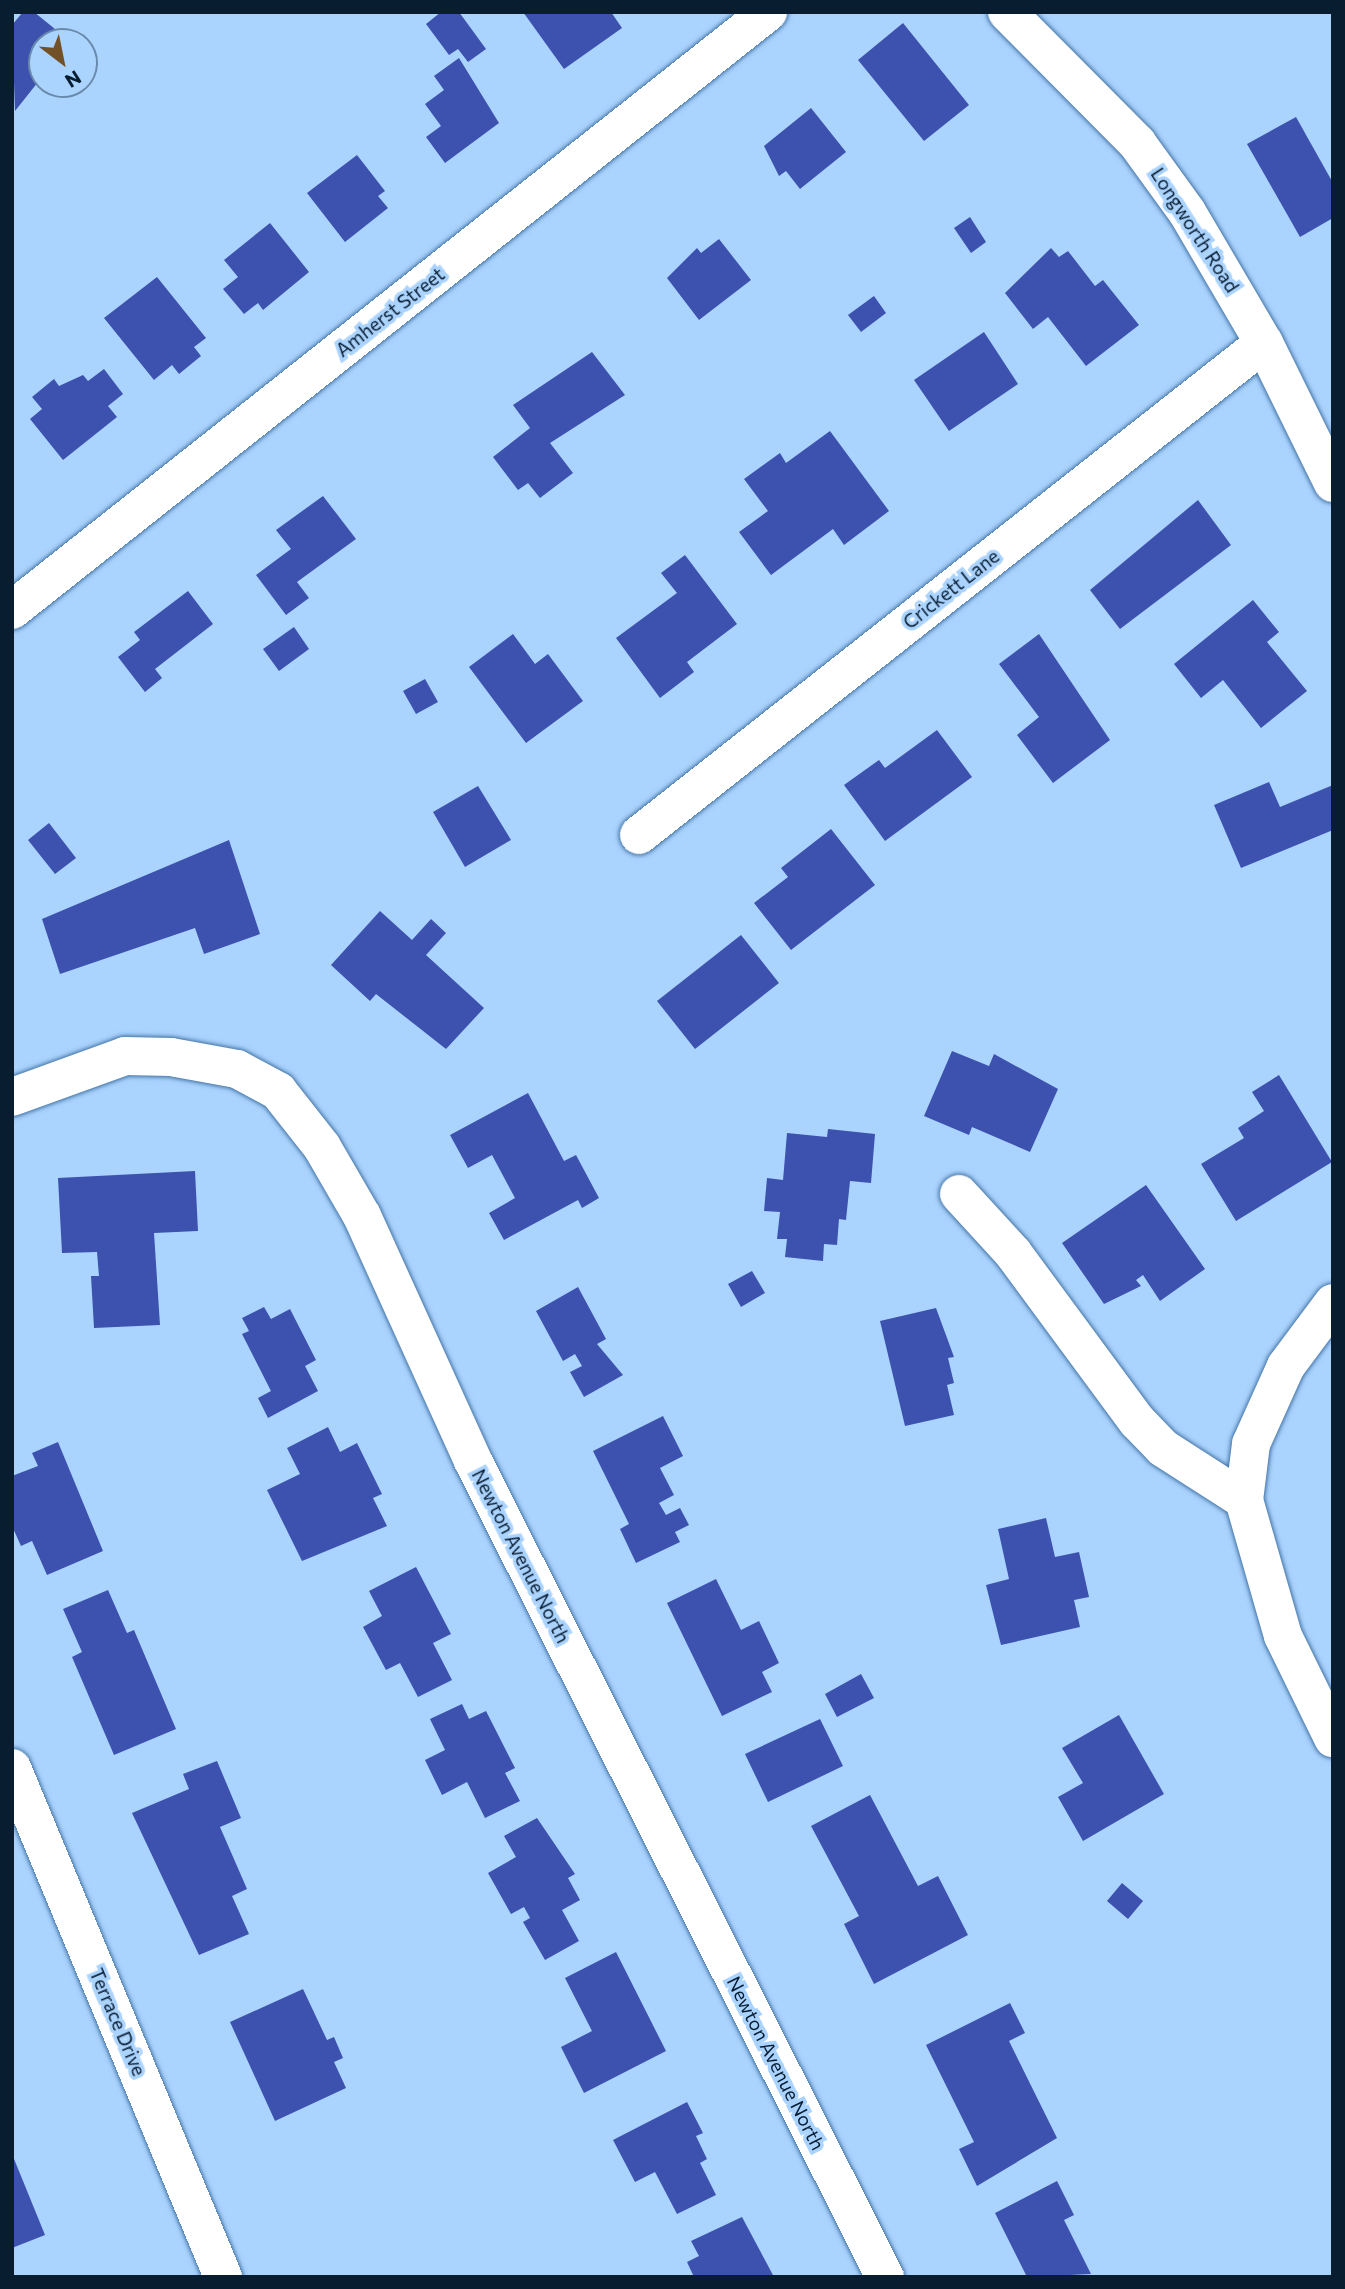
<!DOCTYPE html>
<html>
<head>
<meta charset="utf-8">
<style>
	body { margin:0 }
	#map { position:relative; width:1345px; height:2289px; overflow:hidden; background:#aad3fe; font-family:Commissioner,sans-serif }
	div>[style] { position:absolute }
	.building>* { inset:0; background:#3c52ae }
	.roads { filter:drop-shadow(0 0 2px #4475a6) drop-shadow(0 0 2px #4475a6) }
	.minor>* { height:38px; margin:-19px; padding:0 19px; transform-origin:19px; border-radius:19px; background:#fff }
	span { translate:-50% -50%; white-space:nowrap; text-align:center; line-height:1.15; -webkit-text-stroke:7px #aad3fe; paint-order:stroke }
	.street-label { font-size:19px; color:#091d31 }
	.frame { position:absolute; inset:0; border:14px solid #091d31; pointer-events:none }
	.north { position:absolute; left:28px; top:28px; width:70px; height:70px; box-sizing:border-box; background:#aad3fe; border:2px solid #6a8aac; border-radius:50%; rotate:148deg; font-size:19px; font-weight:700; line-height:28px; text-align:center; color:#091d31 }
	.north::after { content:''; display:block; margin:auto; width:24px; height:32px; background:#725128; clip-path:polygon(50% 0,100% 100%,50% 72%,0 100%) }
</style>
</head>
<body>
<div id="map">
	<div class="building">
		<div style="clip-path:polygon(23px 12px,34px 12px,71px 42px,42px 42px,42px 77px,15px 111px,12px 25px)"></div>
		<div style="clip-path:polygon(441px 12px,459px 12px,486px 49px,468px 62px,458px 49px,449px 55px,426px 24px)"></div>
		<div style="clip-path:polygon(523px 12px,611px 12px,622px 28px,564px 69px)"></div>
		<div style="clip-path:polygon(903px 23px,969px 105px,924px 141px,858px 60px)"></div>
		<div style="clip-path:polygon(459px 58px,499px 123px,445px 163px,426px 137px,441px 126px,425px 104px,444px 90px,434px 76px)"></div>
		<div style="clip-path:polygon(811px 108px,846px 152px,800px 189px,786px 171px,779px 176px,764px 146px)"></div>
		<div style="clip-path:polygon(1296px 117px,1333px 183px,1333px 218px,1300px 237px,1247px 144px)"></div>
		<div style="clip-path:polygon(357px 155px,385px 191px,378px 196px,388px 208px,345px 242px,307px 193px)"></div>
		<div style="clip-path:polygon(970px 217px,986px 242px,971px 253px,954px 228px)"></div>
		<div style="clip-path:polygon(270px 223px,309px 272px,263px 310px,258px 303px,244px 314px,223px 289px,238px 277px,224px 260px)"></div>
		<div style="clip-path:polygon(719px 239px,751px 280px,699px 320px,667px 278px,697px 248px,701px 253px)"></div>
		<div style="clip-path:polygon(1051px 248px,1059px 257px,1068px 251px,1095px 286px,1103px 280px,1139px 325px,1086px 366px,1048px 317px,1033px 329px,1005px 293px)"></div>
		<div style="clip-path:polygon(157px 277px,206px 338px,194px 347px,201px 356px,179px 374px,172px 365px,154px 380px,104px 318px)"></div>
		<div style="clip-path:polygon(874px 296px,886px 313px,861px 332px,848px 315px)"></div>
		<div style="clip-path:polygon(984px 332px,1018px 384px,949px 431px,914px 380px)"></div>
		<div style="clip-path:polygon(592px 352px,625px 395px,550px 443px,573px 473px,540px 498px,528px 483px,518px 490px,493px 457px,530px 428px,513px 405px)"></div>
		<div style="clip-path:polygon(104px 369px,123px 394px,108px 406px,117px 417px,63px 460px,30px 419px,42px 409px,32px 397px,54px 379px,59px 386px,83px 375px,88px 381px)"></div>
		<div style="clip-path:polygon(830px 431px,889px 511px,844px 545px,833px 529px,771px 575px,739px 532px,768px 511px,744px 479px,780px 453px,786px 463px)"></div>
		<div style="clip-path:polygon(323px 496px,356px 539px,297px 582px,309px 598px,286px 615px,256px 575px,291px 549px,276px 530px)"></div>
		<div style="clip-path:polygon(1198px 500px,1231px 545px,1120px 629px,1090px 590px)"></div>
		<div style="clip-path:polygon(685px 555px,737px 624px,687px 662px,694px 672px,660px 698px,616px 638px,677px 593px,661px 573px)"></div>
		<div style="clip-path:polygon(188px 591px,213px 624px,155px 669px,162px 678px,145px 692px,118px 657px,140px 640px,134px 632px)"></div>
		<div style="clip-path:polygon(1253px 600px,1279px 632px,1267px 642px,1307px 691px,1261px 728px,1223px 680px,1201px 698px,1174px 664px)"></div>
		<div style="clip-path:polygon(294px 627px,309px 649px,279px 671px,263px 649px)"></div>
		<div style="clip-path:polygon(513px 634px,535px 664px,548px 654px,583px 701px,526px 743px,469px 667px)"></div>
		<div style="clip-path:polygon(1039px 634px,1110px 740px,1053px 783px,1017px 735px,1039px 717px,999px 664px)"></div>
		<div style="clip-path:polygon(425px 679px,438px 702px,416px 714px,403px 691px)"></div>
		<div style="clip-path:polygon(937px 730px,972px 777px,885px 841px,844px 785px,879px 760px,885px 768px)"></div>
		<div style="clip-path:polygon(1269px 782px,1280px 807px,1333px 785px,1333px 830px,1241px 868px,1214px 805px)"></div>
		<div style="clip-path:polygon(478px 786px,511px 840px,465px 867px,433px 812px)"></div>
		<div style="clip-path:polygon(49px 823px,76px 858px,55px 874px,28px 840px)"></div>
		<div style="clip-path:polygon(831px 829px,875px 885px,791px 950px,754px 903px,788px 877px,781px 868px)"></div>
		<div style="clip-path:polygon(229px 840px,260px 934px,204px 954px,195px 928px,60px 974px,42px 919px)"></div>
		<div style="clip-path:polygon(380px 911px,412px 940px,431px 919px,446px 933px,426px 955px,484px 1008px,446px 1049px,376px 994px,370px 1001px,331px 965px)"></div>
		<div style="clip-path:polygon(741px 935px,779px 983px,695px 1049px,657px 1001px)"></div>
		<div style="clip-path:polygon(952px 1051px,989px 1066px,994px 1054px,1058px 1089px,1030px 1152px,972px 1127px,969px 1135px,924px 1116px)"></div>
		<div style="clip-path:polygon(1279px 1075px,1332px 1162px,1236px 1221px,1201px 1164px,1244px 1138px,1238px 1128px,1264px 1111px,1252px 1092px)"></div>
		<div style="clip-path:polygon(528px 1093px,564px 1161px,576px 1155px,599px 1198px,582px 1208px,578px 1200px,504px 1240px,489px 1213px,515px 1198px,492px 1155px,468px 1168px,450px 1135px)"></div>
		<div style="clip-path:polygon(828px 1129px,875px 1134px,871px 1183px,850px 1181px,846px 1220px,839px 1219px,837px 1245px,824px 1244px,823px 1261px,785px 1257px,787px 1239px,777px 1239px,780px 1212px,764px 1211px,767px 1178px,783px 1180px,787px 1133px,827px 1137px)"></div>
		<div style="clip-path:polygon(195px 1171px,198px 1231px,154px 1233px,160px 1325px,94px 1328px,91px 1276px,99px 1276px,97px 1252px,62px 1253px,58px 1178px)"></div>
		<div style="clip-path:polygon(1146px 1185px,1205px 1269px,1160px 1301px,1143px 1275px,1136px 1280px,1141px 1286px,1104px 1304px,1062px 1243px)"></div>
		<div style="clip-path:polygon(752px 1271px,765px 1293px,741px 1307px,728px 1284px)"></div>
		<div style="clip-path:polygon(578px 1287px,606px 1339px,597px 1344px,623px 1375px,584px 1397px,570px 1372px,582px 1366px,575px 1354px,563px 1361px,536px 1311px)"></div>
		<div style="clip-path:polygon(264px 1307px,271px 1319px,290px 1309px,316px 1360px,305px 1366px,318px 1391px,268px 1418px,258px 1398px,271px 1391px,242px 1334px,249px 1331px,242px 1318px)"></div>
		<div style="clip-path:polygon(936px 1308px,954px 1357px,948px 1358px,954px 1383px,947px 1385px,954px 1415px,905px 1426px,880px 1321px)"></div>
		<div style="clip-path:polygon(663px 1416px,683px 1456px,660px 1468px,674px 1495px,659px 1503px,666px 1515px,680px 1508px,689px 1525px,675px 1532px,680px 1542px,636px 1563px,620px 1529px,629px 1524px,593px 1451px)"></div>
		<div style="clip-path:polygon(328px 1427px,340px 1452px,357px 1443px,382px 1494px,373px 1498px,387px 1526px,302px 1561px,267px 1490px,300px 1474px,287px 1448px)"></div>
		<div style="clip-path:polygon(58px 1442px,103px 1551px,47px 1575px,32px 1541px,21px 1546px,12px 1526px,12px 1476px,38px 1466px,32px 1453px)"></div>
		<div style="clip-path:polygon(1046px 1518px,1055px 1557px,1079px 1552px,1089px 1597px,1074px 1600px,1080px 1627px,1001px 1645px,986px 1585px,1009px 1579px,998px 1529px)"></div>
		<div style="clip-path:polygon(416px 1567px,451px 1634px,433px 1643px,452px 1680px,418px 1697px,400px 1663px,386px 1670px,363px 1627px,382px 1616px,369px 1591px)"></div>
		<div style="clip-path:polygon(716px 1579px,741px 1630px,759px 1621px,779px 1663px,762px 1672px,772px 1692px,722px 1716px,667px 1603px)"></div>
		<div style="clip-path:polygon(108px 1590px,127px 1633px,134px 1630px,176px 1729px,114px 1755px,72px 1657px,82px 1652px,63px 1609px)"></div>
		<div style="clip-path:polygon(861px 1674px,874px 1698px,837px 1717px,825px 1694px)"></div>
		<div style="clip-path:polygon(462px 1704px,469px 1719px,486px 1711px,515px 1768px,505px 1773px,520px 1801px,485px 1818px,467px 1782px,442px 1795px,425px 1760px,445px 1750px,430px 1719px)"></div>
		<div style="clip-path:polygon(1119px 1715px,1164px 1794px,1083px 1841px,1058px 1797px,1083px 1783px,1062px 1748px)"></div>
		<div style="clip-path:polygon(820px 1719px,843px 1766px,768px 1802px,745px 1754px)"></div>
		<div style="clip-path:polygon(217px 1761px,241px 1818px,220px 1827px,247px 1889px,232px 1896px,249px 1934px,199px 1955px,132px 1813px,189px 1789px,183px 1774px)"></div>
		<div style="clip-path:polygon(870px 1795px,918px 1886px,938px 1876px,968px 1935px,874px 1984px,844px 1924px,859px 1916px,811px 1826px)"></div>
		<div style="clip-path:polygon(537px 1818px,575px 1874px,568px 1878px,580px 1900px,562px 1910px,579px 1941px,545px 1960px,523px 1922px,530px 1918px,524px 1907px,511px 1914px,488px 1873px,516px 1857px,504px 1836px)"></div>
		<div style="clip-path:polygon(1122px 1883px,1143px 1901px,1128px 1919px,1107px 1901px)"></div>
		<div style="clip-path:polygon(616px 1952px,666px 2051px,584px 2093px,561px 2047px,592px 2031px,565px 1978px)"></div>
		<div style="clip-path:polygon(303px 1989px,327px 2040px,334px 2037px,343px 2058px,334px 2062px,346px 2088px,275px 2121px,230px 2022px)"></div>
		<div style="clip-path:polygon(1010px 2003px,1025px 2033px,1009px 2041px,1057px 2138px,977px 2186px,959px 2149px,974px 2142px,926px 2045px)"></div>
		<div style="clip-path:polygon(687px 2102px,703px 2133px,696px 2136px,707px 2159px,700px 2163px,716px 2195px,677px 2214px,655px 2172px,635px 2182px,613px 2140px)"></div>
		<div style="clip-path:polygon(12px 2154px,45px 2235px,12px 2248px)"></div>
		<div style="clip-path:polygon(1057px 2181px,1074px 2215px,1064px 2220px,1091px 2274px,1027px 2277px,995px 2213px)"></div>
		<div style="clip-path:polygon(742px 2217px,774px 2277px,694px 2277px,687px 2262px,699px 2256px,691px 2241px)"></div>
	</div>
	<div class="roads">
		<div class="minor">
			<div style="left:1007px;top:12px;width:185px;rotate:45.2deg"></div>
			<div style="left:1137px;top:143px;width:85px;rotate:54.1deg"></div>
			<div style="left:1187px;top:212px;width:152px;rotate:59.6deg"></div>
			<div style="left:1264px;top:343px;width:156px;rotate:63.8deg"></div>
			<div style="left:12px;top:610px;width:964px;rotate:-38.34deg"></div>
			<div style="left:639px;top:835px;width:795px;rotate:-38.21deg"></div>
			<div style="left:12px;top:1097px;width:120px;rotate:-19.9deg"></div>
			<div style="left:125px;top:1056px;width:46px;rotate:1.2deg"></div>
			<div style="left:171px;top:1057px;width:67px;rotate:10.3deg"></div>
			<div style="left:237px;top:1069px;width:47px;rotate:28.2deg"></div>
			<div style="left:278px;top:1091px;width:71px;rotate:51.8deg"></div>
			<div style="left:322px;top:1147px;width:80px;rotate:59.9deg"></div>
			<div style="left:362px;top:1216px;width:269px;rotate:65.6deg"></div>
			<div style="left:473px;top:1461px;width:914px;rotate:63.21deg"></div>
			<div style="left:959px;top:1194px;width:80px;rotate:47.5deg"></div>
			<div style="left:1013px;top:1253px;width:209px;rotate:53.6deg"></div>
			<div style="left:1137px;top:1421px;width:37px;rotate:46deg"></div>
			<div style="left:1163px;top:1448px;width:96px;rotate:32.7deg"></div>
			<div style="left:1333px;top:1303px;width:79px;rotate:126.7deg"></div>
			<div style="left:1286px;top:1366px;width:85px;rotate:114.2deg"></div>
			<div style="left:1251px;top:1444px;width:56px;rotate:97.1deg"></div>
			<div style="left:1244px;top:1500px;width:141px;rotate:74deg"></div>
			<div style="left:1283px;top:1636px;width:114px;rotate:63.9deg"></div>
			<div style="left:12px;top:1768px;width:551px;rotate:67.48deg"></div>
		</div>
	</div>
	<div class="street-label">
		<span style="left:1195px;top:230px;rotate:57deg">Longworth Road</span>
		<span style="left:390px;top:312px;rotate:-38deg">Amherst Street</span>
		<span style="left:951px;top:589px;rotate:-38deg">Crickett Lane</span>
		<span style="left:521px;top:1556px;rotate:63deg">Newton Avenue North</span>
		<span style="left:118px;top:2022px;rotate:67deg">Terrace Drive</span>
		<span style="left:776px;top:2063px;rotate:63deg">Newton Avenue North</span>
	</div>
	<div class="frame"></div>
	<div class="north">N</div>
</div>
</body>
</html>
